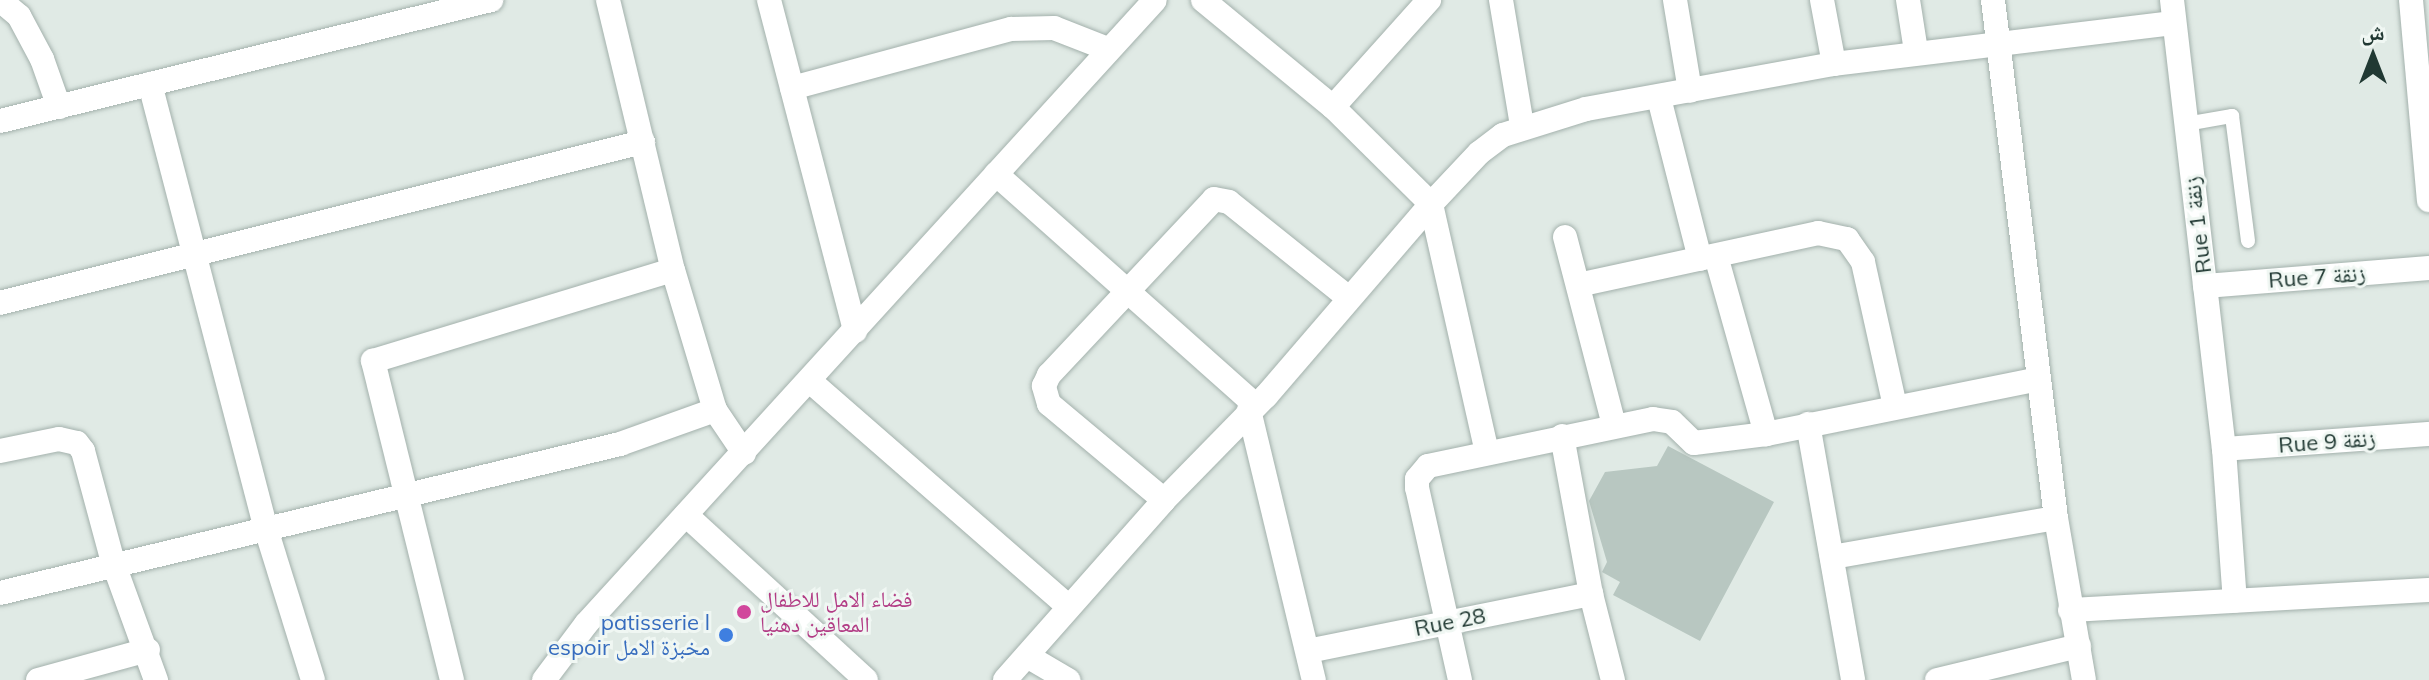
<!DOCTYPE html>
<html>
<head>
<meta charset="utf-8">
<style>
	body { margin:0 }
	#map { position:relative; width:2429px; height:680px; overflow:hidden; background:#e0eae5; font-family:Mulish,"Noto Naskh Arabic",sans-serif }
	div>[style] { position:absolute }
	.building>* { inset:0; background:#b8c7c1 }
	.roads { filter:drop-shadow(0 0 2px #a3b1ac) drop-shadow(0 0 2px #a3b1ac) }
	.service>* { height:14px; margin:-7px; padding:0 7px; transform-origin:7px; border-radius:7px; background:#fff }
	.minor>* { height:24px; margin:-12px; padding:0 12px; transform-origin:12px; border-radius:12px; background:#fff }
	.dots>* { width:22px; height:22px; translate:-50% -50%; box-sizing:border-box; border:4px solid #f0f7f3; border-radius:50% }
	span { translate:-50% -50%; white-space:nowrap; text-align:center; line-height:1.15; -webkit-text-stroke:6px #f0f7f3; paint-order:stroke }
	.street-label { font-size:22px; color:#213933 }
	.hotel-label { font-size:22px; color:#b23c85 }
	.left { translate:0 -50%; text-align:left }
	.shop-label { font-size:22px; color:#366cbe }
	.right { translate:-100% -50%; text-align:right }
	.north { position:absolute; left:2333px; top:16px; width:80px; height:80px; -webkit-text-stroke:6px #f0f7f3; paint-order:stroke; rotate:0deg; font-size:22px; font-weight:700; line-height:32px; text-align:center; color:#213933 }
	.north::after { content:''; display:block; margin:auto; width:28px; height:36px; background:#213933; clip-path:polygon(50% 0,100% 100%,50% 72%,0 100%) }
</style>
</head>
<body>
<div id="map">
	<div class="building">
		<div style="clip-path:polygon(1668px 446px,1774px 502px,1700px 641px,1613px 595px,1620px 582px,1602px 572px,1607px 562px,1589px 501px,1605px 472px,1657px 466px)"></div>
	</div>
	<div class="roads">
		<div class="service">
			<div style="left:2186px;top:124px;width:47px;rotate:-9.9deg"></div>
			<div style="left:2232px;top:116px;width:126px;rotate:82.7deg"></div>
		</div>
		<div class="minor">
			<div style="left:0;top:0;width:25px;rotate:40deg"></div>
			<div style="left:19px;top:16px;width:49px;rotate:61.9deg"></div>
			<div style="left:42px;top:59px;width:51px;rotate:70.5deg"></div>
			<div style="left:608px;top:0;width:278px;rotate:76.5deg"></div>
			<div style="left:673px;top:270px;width:146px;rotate:73.3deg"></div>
			<div style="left:715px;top:410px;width:52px;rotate:56deg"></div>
			<div style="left:769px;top:0;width:342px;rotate:75.4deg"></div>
			<div style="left:1203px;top:0;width:168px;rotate:39.5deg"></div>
			<div style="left:1333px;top:107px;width:138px;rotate:44.7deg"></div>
			<div style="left:1431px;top:204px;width:255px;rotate:77.3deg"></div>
			<div style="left:1501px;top:0;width:127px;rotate:80.5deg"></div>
			<div style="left:1675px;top:0;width:92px;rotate:80.6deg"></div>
			<div style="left:1822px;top:0;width:65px;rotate:79.4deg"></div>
			<div style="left:1908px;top:0;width:52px;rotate:81.1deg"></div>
			<div style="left:1993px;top:0;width:522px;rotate:83.07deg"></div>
			<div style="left:2056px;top:518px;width:164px;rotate:80.2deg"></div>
			<div style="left:2172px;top:0;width:452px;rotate:83.4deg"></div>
			<div style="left:2224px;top:449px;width:152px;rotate:85.9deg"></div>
			<div style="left:2411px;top:0;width:201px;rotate:84.9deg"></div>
			<div style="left:150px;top:84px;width:460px;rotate:75.4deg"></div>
			<div style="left:266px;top:529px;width:158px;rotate:72.7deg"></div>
			<div style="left:792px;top:88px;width:227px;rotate:-15.1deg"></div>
			<div style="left:1011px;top:29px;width:43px;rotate:-1.3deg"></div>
			<div style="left:1054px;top:28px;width:58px;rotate:21.3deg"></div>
			<div style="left:1659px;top:98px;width:166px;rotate:75.7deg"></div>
			<div style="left:1333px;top:107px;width:144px;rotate:-48.1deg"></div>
			<div style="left:0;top:121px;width:506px;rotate:-13.84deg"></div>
			<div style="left:996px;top:174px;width:346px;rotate:41.7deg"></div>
			<div style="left:1565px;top:237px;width:194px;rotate:75.4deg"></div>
			<div style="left:1716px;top:256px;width:185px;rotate:74.3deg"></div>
			<div style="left:1578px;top:285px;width:246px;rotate:-12.2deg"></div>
			<div style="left:1818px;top:233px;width:30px;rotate:12deg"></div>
			<div style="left:1847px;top:239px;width:28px;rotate:55deg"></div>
			<div style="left:1863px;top:262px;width:148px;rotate:77.5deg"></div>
			<div style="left:2205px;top:286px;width:225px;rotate:-4.6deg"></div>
			<div style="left:0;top:303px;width:663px;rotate:-14.06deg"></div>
			<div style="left:811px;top:382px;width:340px;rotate:41.1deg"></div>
			<div style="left:1249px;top:410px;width:278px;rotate:76.5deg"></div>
			<div style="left:1808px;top:424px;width:260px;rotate:80deg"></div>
			<div style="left:1562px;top:436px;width:161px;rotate:79.6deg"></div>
			<div style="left:1591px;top:594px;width:89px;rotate:75.7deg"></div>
			<div style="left:2224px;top:449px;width:206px;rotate:-4.2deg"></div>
			<div style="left:0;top:451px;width:60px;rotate:-11.5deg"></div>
			<div style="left:59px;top:439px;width:18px;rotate:13deg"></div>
			<div style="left:77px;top:443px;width:10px;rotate:53deg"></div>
			<div style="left:83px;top:451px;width:115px;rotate:74.9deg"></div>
			<div style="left:113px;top:562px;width:126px;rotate:70deg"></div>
			<div style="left:1164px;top:500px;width:150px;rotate:-140.1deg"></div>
			<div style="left:1049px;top:404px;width:19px;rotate:-106deg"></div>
			<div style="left:1044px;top:386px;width:12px;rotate:-66deg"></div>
			<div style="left:1049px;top:375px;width:241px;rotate:-46.8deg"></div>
			<div style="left:1214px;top:199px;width:15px;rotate:11deg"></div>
			<div style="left:1229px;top:202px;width:154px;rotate:38.7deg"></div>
			<div style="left:686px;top:515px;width:244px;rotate:42.5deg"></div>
			<div style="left:1832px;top:557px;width:227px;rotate:-9.9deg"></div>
			<div style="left:0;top:593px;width:638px;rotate:-13.51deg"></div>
			<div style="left:620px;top:444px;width:101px;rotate:-19.7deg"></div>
			<div style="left:2070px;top:610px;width:360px;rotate:-3.2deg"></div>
			<div style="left:1308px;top:651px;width:289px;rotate:-11.4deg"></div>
			<div style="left:1027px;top:656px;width:48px;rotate:30.3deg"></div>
			<div style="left:38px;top:680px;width:114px;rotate:-15.3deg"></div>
			<div style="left:452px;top:680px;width:329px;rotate:-103.9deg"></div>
			<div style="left:373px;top:361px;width:313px;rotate:-16.9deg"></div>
			<div style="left:544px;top:680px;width:70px;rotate:-53.1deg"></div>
			<div style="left:586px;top:624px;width:844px;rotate:-47.64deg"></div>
			<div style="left:1005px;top:680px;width:240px;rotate:-48.5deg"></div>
			<div style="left:1164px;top:500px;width:146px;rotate:-45.6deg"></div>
			<div style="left:1266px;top:396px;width:253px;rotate:-49.3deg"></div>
			<div style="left:1431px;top:204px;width:70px;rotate:-46.7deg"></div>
			<div style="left:1479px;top:153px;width:30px;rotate:-37deg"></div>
			<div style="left:1503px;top:135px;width:87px;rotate:-17.4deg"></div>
			<div style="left:1586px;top:109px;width:252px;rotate:-10.3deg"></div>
			<div style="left:1834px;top:64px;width:342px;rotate:-6.9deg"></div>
			<div style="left:1460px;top:680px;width:197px;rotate:-102.6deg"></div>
			<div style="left:1417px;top:488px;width:9px;rotate:-90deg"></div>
			<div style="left:1417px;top:479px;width:17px;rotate:-50deg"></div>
			<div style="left:1428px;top:466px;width:230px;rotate:-11.8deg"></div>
			<div style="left:1653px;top:419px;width:19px;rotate:9deg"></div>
			<div style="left:1672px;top:422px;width:30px;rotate:44deg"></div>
			<div style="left:1694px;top:443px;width:73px;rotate:-7.1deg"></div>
			<div style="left:1766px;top:434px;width:278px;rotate:-11.4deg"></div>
			<div style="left:1937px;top:680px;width:146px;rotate:-13.5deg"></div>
		</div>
	</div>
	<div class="dots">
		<div style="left:744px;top:612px;background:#d1479c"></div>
		<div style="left:726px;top:635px;background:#3f7fe0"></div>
	</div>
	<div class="street-label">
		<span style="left:2198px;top:225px;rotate:-97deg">Rue 1 زنقة</span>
		<span style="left:2317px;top:277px;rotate:-4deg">Rue 7 زنقة</span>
		<span style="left:2327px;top:442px;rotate:-4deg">Rue 9 زنقة</span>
		<span style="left:1450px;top:622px;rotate:-11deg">Rue 28</span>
	</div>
	<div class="hotel-label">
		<span class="left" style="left:760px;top:612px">فضاء الامل للاطفال<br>المعاقين دهنيا</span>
	</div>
	<div class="shop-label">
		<span class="right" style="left:710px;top:635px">patisserie l<br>espoir مخبزة الامل</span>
	</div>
	<div class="north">ش</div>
</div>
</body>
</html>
